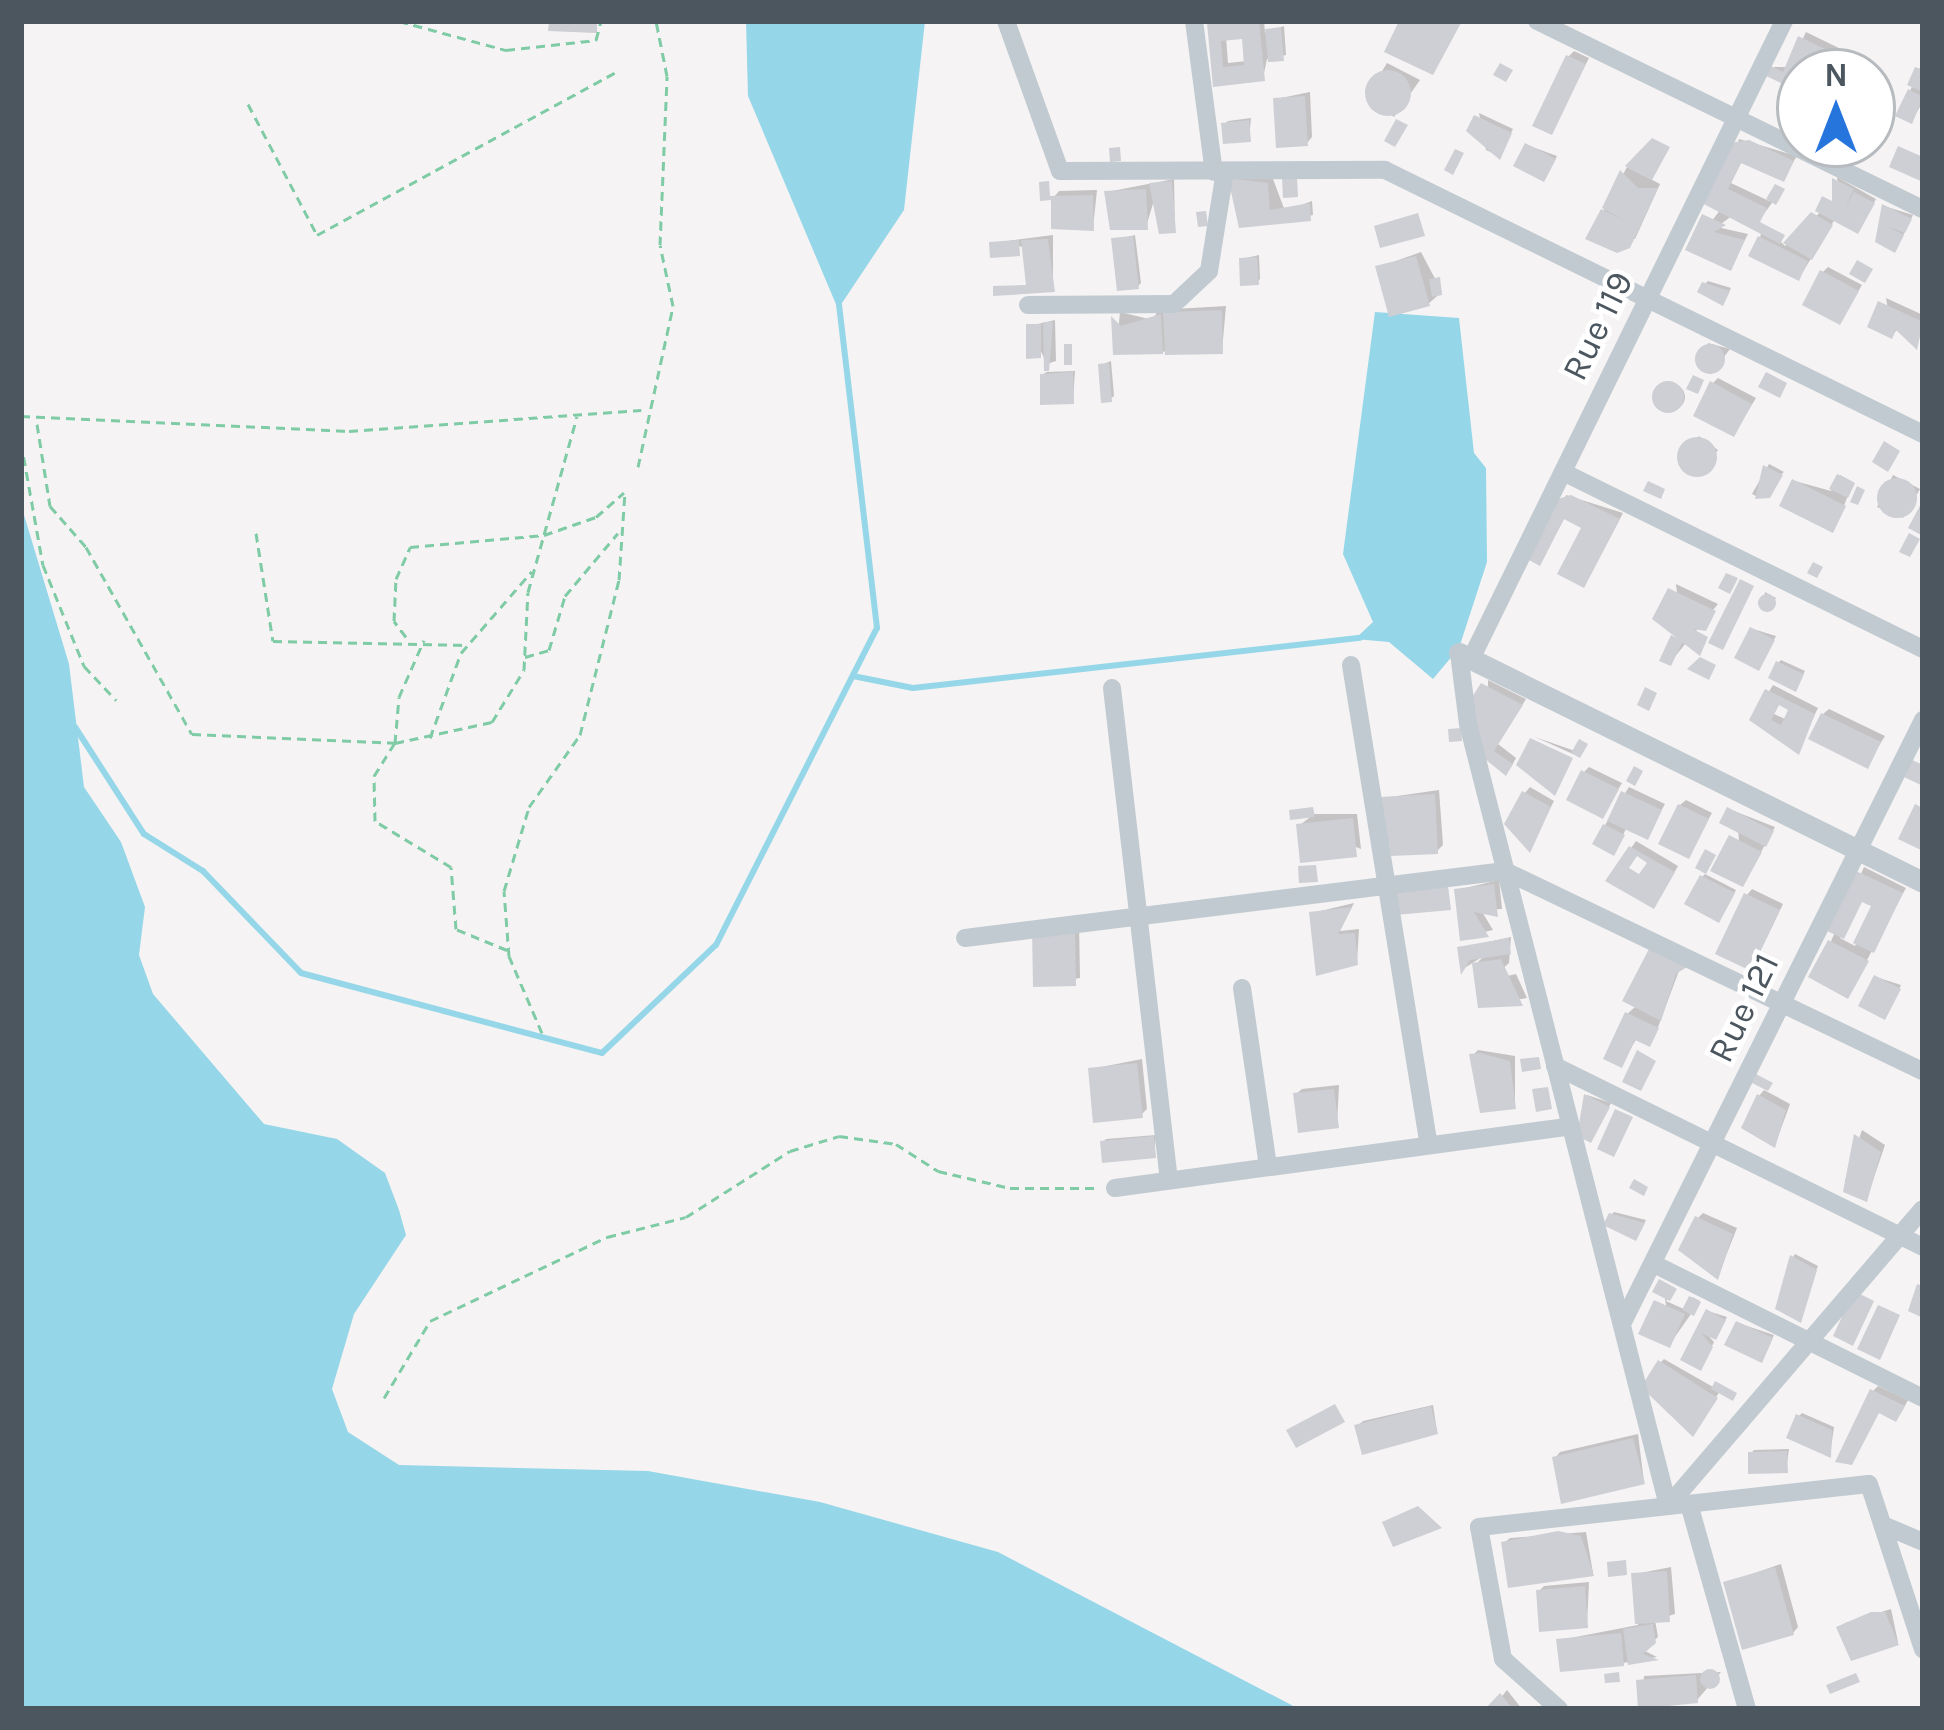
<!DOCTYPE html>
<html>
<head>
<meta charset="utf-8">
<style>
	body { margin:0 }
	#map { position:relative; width:1944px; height:1730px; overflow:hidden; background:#f5f3f3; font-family:Karla,sans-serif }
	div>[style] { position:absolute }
	.water>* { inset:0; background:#95d7e8 }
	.shadow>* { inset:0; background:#0003 }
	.round { border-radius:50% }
	.stream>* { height:6px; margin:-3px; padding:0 3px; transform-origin:3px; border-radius:3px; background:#95d7e8 }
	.building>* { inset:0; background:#cdcfd4 }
	.path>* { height:3px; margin-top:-1.5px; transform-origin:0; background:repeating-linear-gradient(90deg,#7ecba5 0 9px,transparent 0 15px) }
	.minor>* { height:18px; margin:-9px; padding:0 9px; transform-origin:9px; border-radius:9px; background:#c1cad0 }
	.tertiary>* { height:21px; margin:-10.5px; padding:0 10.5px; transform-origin:10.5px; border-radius:10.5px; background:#c1cad0 }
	span { translate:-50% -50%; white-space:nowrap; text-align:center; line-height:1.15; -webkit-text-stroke:9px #fff; paint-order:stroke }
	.street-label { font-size:36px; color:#4b565f }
	.frame { position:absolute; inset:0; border:24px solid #4b565f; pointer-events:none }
	.north { position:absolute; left:1776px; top:48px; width:120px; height:120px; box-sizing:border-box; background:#fff; border:3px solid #b7bbbf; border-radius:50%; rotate:0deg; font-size:33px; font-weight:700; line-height:48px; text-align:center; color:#4b565f }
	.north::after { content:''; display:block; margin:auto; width:42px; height:54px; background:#2575dc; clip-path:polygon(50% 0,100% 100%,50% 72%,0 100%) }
</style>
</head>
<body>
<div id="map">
	<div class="water">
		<div style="clip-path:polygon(746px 21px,925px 21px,904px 210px,838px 309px,748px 96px)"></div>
		<div style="clip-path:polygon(1375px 312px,1459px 318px,1474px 453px,1486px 468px,1487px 562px,1459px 648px,1433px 679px,1389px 642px,1355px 639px,1373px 622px,1343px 554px)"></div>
		<div style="clip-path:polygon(21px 505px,69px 664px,84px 787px,121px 842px,145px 907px,139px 955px,153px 994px,264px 1124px,337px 1139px,385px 1173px,399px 1210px,406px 1235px,354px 1314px,332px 1389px,348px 1432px,399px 1465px,648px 1471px,820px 1502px,998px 1552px,1299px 1709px,21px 1709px)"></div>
	</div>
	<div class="shadow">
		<div style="clip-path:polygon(evenodd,1264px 21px,1265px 33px,1284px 26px,1286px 55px,1267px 59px,1263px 78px,1216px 83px,1210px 24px,1264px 21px,1245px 36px,1247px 61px,1228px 63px,1226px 37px,1245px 36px)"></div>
		<div style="clip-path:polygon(1806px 32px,1845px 51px,1835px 72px,1800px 72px,1800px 89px,1773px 67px,1789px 67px)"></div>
		<div style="clip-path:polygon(1574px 51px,1589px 58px,1551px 132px,1568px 57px)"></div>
		<div style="clip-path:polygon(1387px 63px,1420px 80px,1394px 117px,1366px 98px)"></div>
		<div style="clip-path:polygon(1921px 65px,1923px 101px,1912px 121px,1910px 91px)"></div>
		<div style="clip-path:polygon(1310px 92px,1312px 137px,1307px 143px,1276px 99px)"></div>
		<div style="clip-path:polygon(1479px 113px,1513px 129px,1499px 156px,1486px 150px)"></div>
		<div style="clip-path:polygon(1251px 118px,1249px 139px,1225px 124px,1228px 121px)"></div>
		<div style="clip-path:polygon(1739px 139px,1797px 156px,1783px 178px,1742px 161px,1731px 183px,1769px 201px,1783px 188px,1755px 226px,1733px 215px,1717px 227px,1748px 234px,1730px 268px,1690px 249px,1721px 209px)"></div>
		<div style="clip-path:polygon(1527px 145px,1557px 156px,1547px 175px)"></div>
		<div style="clip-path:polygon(1627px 167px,1660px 184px,1635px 239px,1589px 237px)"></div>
		<div style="clip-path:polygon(1837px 177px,1876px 199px,1860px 228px,1835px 219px,1801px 275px,1760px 238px,1763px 224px,1785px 246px,1839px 194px)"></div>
		<div style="clip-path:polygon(1174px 179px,1175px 230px,1155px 197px,1146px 227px,1107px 192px)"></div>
		<div style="clip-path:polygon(1232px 179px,1273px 179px,1285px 211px,1312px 201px,1313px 215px,1282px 222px)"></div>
		<div style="clip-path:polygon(1097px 190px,1093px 228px,1054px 197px,1059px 191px)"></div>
		<div style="clip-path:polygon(1884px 206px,1913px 215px,1898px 246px,1878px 240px)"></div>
		<div style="clip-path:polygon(1053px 235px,1053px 289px,1029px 286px,1025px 247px,992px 243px)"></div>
		<div style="clip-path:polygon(1135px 235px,1141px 283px,1138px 286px,1114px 240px)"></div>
		<div style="clip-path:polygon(1421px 252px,1442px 292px,1428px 304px,1379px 267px)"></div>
		<div style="clip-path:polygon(1259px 255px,1260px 279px,1257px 282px,1242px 259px)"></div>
		<div style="clip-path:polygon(1828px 267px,1862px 285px,1840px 321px,1823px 272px)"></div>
		<div style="clip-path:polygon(1708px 281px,1731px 288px,1725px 299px,1705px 284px)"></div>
		<div style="clip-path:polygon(1886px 298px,1923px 315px,1917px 346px,1899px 328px,1892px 335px)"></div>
		<div style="clip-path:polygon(1226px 306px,1222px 351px,1116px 352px,1120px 312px,1153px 320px,1158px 310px)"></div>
		<div style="clip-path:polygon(1055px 320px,1056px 361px,1047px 364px,1029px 326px)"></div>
		<div style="clip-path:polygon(1708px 343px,1730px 349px,1711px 374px,1697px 367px)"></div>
		<div style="clip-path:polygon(1111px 361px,1114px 396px,1110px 399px,1101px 365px)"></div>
		<div style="clip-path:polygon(1075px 371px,1073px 401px,1043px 375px,1046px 372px)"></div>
		<div style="clip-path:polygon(1718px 378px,1756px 398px,1734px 434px,1713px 383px)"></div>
		<div class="round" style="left:1661px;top:385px;width:24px;height:24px"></div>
		<div style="clip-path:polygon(1699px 436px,1718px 450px,1700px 473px,1681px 460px)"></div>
		<div style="clip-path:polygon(1769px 464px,1784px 472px,1756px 496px,1752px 494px)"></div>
		<div style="clip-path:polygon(1840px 475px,1853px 482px,1837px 524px,1795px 481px,1831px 491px)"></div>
		<div style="clip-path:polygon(1893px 475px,1920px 489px,1903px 518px,1877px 507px)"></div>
		<div style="clip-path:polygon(1566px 495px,1623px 513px,1588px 579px,1585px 526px,1565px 517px,1540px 563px)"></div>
		<div style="clip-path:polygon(1676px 584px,1718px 604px,1673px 659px,1681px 630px)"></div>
		<div style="clip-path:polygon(1765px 592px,1776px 598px,1768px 612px,1763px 610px)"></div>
		<div style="clip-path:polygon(1753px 629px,1776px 636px,1761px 665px)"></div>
		<div style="clip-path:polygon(1781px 660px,1805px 671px,1798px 685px,1778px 663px)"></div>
		<div style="clip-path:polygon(1488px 680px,1526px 699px,1498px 744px,1516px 758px,1511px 767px,1487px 758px)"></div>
		<div style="clip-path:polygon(evenodd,1773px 685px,1818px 708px,1804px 736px,1753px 718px,1773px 685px,1780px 702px,1792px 708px,1787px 720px,1774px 714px,1780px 702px)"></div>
		<div style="clip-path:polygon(1829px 709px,1885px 736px,1867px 765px,1823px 714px)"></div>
		<div style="clip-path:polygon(1535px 737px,1575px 751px,1586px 743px,1575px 755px)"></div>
		<div style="clip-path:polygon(1589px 767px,1622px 783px,1603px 815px,1584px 772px)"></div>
		<div style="clip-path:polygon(1530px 787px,1554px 801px,1530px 848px,1525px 793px)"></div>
		<div style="clip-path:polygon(1629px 787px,1665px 804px,1647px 836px,1627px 827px,1616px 849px,1605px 825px)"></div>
		<div style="clip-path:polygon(1439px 790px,1443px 845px,1437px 851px,1383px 798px)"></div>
		<div style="clip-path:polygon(1686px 800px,1712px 813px,1688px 856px,1680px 805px)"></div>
		<div style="clip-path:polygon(1729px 809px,1775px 827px,1743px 884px,1738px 830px)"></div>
		<div style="clip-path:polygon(1314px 814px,1357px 814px,1361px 849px,1300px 825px)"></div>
		<div style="clip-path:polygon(evenodd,1636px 841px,1678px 866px,1661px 896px,1609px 880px,1636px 841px,1636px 852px,1651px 862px,1640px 878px,1625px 869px,1636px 852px)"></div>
		<div style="clip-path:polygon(evenodd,1864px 867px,1906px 888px,1848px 995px,1831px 941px,1864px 867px,1863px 899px,1875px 905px,1855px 946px,1840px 938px,1863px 899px)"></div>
		<div style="clip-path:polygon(1705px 874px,1736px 890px,1722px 916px,1702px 877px)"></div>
		<div style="clip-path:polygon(1499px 880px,1502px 909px,1481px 910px,1493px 930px,1462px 937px,1457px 890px)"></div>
		<div style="clip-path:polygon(1752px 889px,1783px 904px,1755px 962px,1747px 895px)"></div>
		<div style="clip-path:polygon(1354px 903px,1340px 931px,1359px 929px,1357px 962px,1312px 913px)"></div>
		<div style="clip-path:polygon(1079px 923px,1080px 978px,1036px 984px)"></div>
		<div style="clip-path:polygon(1511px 937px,1509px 963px,1490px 980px,1516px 974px,1527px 998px,1481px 1005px,1476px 964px,1485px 955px,1463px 969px,1460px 948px)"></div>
		<div style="clip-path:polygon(1680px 968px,1654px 1038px,1637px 1038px,1621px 1065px,1627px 1014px)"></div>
		<div style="clip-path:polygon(1876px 977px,1901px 985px,1888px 1013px)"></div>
		<div style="clip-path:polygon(1478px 1050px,1515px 1056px,1515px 1106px,1473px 1055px)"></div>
		<div style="clip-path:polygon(1142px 1059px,1147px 1109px,1141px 1115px,1091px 1069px)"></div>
		<div style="clip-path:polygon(1339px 1085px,1337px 1125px,1296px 1094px,1302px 1089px)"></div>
		<div style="clip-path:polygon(1764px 1090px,1790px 1104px,1775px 1145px,1759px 1096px)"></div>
		<div style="clip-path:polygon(1587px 1095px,1611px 1103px,1593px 1136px,1581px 1120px)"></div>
		<div style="clip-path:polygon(1862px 1130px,1885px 1145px,1867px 1198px,1845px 1181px)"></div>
		<div style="clip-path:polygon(1156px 1135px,1154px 1156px,1103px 1142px,1106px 1139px)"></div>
		<div style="clip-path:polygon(1614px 1212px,1646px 1220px,1638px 1234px,1611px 1215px)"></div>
		<div style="clip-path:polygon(1703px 1213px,1737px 1228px,1718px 1276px,1698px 1218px)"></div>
		<div style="clip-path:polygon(1795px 1254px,1818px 1266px,1813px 1277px,1793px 1257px)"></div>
		<div style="clip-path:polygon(1662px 1281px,1675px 1288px,1666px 1301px,1686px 1310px,1692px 1297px,1700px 1301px,1672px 1341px)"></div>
		<div style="clip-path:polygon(1708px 1311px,1727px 1317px,1719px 1333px,1704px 1331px,1714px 1342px,1703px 1364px,1684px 1359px)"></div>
		<div style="clip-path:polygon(1738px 1323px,1774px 1335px,1764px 1356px)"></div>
		<div style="clip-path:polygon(1664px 1359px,1720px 1391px,1695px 1430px,1661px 1362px)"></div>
		<div style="clip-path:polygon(1878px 1386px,1908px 1400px,1901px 1413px,1873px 1391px)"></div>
		<div style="clip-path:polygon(1433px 1405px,1437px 1431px,1357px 1426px,1363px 1421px)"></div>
		<div style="clip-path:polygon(1802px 1413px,1834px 1427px,1830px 1455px,1799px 1416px)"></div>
		<div style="clip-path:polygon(1638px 1434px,1644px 1482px,1555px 1458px,1560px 1452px)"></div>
		<div style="clip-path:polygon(1789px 1449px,1786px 1470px,1751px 1453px,1754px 1450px)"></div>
		<div style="clip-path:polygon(1586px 1532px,1593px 1573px,1504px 1543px,1510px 1538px)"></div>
		<div style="clip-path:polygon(1781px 1564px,1798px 1627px,1793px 1633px,1726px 1583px)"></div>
		<div style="clip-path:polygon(1671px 1567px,1675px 1614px,1655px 1620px,1658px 1637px,1643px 1650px,1657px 1657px,1623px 1663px,1560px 1640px,1638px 1625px,1635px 1574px)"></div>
		<div style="clip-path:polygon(1589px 1582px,1587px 1625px,1539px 1591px,1544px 1586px)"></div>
		<div style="clip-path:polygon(1891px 1609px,1898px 1642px,1840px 1628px,1845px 1623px)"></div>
		<div style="clip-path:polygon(1721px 1672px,1697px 1700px,1641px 1709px,1644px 1676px)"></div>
		<div style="clip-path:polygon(1507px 1690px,1522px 1709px,1490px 1709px,1503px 1695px)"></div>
	</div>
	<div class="stream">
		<div style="left:853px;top:676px;width:61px;rotate:11.3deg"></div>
		<div style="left:913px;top:688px;width:450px;rotate:-6.4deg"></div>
		<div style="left:75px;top:727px;width:127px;rotate:57.2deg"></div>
		<div style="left:144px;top:834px;width:70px;rotate:32.1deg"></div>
		<div style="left:203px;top:871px;width:141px;rotate:46.1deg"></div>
		<div style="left:301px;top:973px;width:311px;rotate:14.9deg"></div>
		<div style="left:602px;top:1053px;width:157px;rotate:-43.5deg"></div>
		<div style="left:716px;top:945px;width:356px;rotate:-63.1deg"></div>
		<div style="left:877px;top:628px;width:327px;rotate:-96.7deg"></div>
	</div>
	<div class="building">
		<div style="clip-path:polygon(549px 21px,597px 21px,597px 33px,548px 31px)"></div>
		<div style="clip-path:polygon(evenodd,1259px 21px,1265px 81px,1213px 87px,1207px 23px,1259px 21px,1242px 39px,1244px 65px,1223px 67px,1221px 41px,1242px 39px)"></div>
		<div style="clip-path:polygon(1399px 21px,1462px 21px,1433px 75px,1384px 52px)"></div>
		<div style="clip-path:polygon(1281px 27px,1284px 61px,1268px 62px,1265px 29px)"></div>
		<div style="clip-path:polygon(1798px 36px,1842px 57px,1835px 72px,1800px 72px,1800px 92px,1766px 76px,1771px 66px,1783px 72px)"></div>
		<div style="clip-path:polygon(1566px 55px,1586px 64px,1552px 135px,1532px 126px)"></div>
		<div style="clip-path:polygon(1500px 63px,1513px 70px,1506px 82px,1493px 75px)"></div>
		<div style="clip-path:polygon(1915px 67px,1923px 70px,1923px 92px,1907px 85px)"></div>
		<div class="round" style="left:1365px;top:70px;width:46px;height:46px"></div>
		<div style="clip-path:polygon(1908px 89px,1923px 97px,1912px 124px,1895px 116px)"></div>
		<div style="clip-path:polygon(1305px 96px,1308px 146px,1276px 148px,1273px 98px)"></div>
		<div style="clip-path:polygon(1474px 115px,1512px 133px,1500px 160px,1466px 131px)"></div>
		<div style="clip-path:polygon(1396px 119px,1408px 125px,1395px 147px,1384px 141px)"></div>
		<div style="clip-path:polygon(1249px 120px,1251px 142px,1223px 144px,1221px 123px)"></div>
		<div style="clip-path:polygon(1652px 138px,1670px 147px,1652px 180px,1625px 166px)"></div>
		<div style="clip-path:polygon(1749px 140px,1794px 161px,1784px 182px,1741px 163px,1728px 189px,1767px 208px,1760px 222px,1785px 235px,1780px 244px,1700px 202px,1730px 143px)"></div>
		<div style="clip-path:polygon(1525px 143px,1556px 159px,1544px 182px,1513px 166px)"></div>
		<div style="clip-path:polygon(1898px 146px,1923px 157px,1923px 182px,1889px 167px)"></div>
		<div style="clip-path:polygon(1120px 147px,1121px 161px,1110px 162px,1109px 148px)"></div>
		<div style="clip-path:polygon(1455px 149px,1464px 153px,1453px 175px,1444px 170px)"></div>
		<div style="clip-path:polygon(1620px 170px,1638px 188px,1658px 188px,1630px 248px,1617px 253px,1585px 239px,1601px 209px,1624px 220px,1602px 208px)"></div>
		<div style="clip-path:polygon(1282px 177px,1297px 177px,1298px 197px,1283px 198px)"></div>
		<div style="clip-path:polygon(1228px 178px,1268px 183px,1270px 210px,1310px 203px,1311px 221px,1239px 228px)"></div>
		<div style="clip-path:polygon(1832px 178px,1854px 189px,1845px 207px,1854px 192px,1875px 203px,1858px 234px,1815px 211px,1822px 196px,1832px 201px)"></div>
		<div style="clip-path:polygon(1049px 181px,1050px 196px,1093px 195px,1094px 231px,1051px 229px,1051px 200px,1040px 201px,1039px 182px)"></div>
		<div style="clip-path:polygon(1172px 181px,1176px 233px,1159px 234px,1149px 183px)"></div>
		<div style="clip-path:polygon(1775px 184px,1785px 189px,1776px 205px,1766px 199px)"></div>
		<div style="clip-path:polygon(1146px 189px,1148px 230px,1110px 230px,1104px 191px)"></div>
		<div style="clip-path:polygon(1882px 204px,1912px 219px,1905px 233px,1889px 227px,1904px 235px,1895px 253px,1875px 242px)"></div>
		<div style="clip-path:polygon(1206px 211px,1208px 226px,1198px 227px,1196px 212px)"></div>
		<div style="clip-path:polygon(1811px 212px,1833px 225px,1812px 260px,1783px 243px)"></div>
		<div style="clip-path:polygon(1418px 213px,1425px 236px,1380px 248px,1374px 226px)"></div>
		<div style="clip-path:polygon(1702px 214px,1726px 225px,1714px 232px,1745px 240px,1731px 271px,1685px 250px)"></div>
		<div style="clip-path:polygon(1133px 236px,1139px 289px,1117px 291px,1111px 238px)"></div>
		<div style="clip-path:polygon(1758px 236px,1808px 261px,1799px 281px,1748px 256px)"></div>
		<div style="clip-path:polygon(1048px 239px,1055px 292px,993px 296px,993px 286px,1026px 285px,1021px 240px)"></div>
		<div style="clip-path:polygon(1019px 240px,1020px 256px,990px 258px,989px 242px)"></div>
		<div style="clip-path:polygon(1416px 256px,1430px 306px,1389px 317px,1375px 266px)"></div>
		<div style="clip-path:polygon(1257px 257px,1259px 285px,1240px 286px,1239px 258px)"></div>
		<div style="clip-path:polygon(1857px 260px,1873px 269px,1865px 283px,1849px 274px)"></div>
		<div style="clip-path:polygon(1820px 270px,1859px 291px,1840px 325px,1802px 305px)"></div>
		<div style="clip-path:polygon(1440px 277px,1442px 295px,1432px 297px,1429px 279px)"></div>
		<div style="clip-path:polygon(1702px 282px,1730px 291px,1723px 306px,1697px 292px)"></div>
		<div style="clip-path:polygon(1878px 301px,1923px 322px,1917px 350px,1896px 330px,1892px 339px,1867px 327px)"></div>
		<div style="clip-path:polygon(1222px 310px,1223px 354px,1165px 355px,1163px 312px)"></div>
		<div style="clip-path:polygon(1161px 314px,1163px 354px,1113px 355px,1111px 316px,1121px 326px)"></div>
		<div style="clip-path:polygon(1043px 322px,1053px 322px,1049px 371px,1044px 371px)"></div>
		<div style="clip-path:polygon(1026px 324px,1041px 324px,1041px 358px,1026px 359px)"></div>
		<div style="clip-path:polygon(1064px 344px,1072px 344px,1072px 365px,1064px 365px)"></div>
		<div class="round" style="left:1695px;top:344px;width:30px;height:30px"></div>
		<div style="clip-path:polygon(1109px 363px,1112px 402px,1101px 403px,1098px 364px)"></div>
		<div style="clip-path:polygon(1073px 372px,1074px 404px,1040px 405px,1040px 374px)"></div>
		<div style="clip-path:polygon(1766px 372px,1787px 383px,1780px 398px,1758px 387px)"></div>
		<div style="clip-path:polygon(1693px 375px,1704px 380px,1698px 394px,1686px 389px)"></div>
		<div style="clip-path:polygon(1710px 381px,1752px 404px,1734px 437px,1693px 416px)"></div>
		<div class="round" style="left:1652px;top:381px;width:32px;height:32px"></div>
		<div class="round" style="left:1677px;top:437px;width:40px;height:40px"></div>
		<div style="clip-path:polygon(1884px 441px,1900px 451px,1888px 472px,1872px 462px)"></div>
		<div style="clip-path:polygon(1763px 465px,1783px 475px,1770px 498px,1755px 499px)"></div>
		<div style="clip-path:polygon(1837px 474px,1855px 483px,1848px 498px,1829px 489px)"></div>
		<div class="round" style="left:1877px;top:478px;width:40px;height:40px"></div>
		<div style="clip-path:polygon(1792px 479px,1846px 506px,1833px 533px,1779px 506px)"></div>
		<div style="clip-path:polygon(1648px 481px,1665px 489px,1661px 499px,1643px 491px)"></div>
		<div style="clip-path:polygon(1857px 486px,1865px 490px,1858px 505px,1850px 502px)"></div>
		<div style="clip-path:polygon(1571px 495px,1620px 519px,1584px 588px,1557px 574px,1581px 528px,1564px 519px,1540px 566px,1527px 559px,1558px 499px)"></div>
		<div style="clip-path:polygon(1923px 500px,1923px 536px,1908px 528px)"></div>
		<div style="clip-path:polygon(1909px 533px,1920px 539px,1910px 557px,1899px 552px)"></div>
		<div style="clip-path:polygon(1813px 562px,1823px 567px,1817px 578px,1807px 573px)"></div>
		<div style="clip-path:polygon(1726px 573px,1738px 578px,1730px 594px,1718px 588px)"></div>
		<div style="clip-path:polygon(1740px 579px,1754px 586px,1723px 650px,1708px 643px)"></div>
		<div style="clip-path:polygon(1668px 588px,1716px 611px,1706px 631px,1693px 629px,1708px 637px,1700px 656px,1652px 619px)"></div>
		<div class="round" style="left:1758px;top:594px;width:18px;height:18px"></div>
		<div style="clip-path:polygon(1750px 627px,1775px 640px,1759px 671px,1734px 658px)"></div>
		<div style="clip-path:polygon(1671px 635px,1683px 641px,1671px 666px,1659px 661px)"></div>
		<div style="clip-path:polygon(1700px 657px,1716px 665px,1709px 680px,1687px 669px)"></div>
		<div style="clip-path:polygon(1776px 661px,1804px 674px,1796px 692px,1768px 678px)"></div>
		<div style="clip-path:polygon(1481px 683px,1523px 705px,1494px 751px,1513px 764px,1506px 776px,1485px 759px,1469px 702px)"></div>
		<div style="clip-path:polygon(1645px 687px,1657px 693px,1649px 711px,1637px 705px)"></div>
		<div style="clip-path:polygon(evenodd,1765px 689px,1815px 714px,1799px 755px,1749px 720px,1765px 689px,1779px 705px,1788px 710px,1781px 725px,1771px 720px,1779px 705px)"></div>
		<div style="clip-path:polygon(1821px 713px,1881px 742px,1868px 769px,1808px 739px)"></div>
		<div style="clip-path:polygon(1461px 728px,1462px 741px,1449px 742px,1448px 729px)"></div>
		<div style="clip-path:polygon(1530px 738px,1573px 758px,1555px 796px,1516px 765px)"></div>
		<div style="clip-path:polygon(1579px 739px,1588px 744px,1580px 758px,1571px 753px)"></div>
		<div style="clip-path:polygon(1912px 760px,1923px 765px,1923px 786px,1904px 777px)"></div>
		<div style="clip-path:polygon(1634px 766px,1643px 771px,1635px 786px,1626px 781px)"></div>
		<div style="clip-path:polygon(1581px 770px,1619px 789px,1603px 819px,1566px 800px)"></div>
		<div style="clip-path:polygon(1522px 791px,1551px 807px,1530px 853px,1504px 824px)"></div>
		<div style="clip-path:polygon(1621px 791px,1662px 810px,1648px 840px,1607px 821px)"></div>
		<div style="clip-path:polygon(1435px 794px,1438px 854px,1391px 856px,1380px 797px)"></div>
		<div style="clip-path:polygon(1678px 804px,1709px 819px,1689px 859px,1658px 844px)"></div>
		<div style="clip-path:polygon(1915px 804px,1923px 808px,1923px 851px,1898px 839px)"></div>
		<div style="clip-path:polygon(1313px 807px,1315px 817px,1290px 820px,1289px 810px)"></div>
		<div style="clip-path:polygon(1727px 807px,1774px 831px,1766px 847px,1719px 823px)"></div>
		<div style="clip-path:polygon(1353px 818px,1357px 857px,1300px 863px,1296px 824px)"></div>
		<div style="clip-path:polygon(1603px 824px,1625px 835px,1614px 856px,1592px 844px)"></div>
		<div style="clip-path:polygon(1729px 835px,1762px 852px,1743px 887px,1710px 871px)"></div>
		<div style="clip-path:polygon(evenodd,1629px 846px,1675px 872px,1654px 909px,1605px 881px,1629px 846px,1637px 856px,1647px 863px,1639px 874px,1629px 868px,1637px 856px)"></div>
		<div style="clip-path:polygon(1705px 849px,1716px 855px,1706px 874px,1695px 868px)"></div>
		<div style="clip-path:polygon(1316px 865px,1318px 882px,1299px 883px,1298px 866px)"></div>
		<div style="clip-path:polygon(1856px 871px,1903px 893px,1874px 953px,1853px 943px,1871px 906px,1862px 902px,1844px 939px,1827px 931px)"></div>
		<div style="clip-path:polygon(1700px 875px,1735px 893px,1719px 923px,1684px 904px)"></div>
		<div style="clip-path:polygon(1494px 884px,1498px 917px,1474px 912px,1489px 937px,1460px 941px,1454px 889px)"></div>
		<div style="clip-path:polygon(1448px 886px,1451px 910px,1395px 915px,1393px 891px)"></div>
		<div style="clip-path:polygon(1744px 893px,1780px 910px,1751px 971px,1715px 954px)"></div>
		<div style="clip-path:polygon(1352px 907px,1338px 934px,1355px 933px,1358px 965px,1316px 976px,1309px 912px)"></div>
		<div style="clip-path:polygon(1075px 927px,1076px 986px,1033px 987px,1032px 928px)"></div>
		<div style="clip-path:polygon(1509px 938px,1511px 954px,1470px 960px,1461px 975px,1457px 947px)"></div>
		<div style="clip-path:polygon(1828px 940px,1869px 961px,1848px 999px,1808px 977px)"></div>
		<div style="clip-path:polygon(1651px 945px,1690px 965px,1676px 974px,1661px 1021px,1622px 1001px)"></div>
		<div style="clip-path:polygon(1501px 959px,1523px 1006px,1478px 1008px,1472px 963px)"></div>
		<div style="clip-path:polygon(1874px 975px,1901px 989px,1885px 1020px,1858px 1006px)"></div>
		<div style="clip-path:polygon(1625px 1012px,1659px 1028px,1650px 1047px,1635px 1040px,1622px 1068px,1603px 1059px)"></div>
		<div style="clip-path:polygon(1637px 1050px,1656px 1061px,1641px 1091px,1622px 1082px)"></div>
		<div style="clip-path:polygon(1480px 1053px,1510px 1061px,1516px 1109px,1480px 1113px,1469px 1054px)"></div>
		<div style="clip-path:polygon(1539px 1057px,1541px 1069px,1522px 1072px,1520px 1059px)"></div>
		<div style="clip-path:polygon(1137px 1063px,1143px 1118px,1093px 1123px,1088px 1068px)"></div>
		<div style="clip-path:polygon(1756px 1074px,1773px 1083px,1768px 1091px,1752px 1083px)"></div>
		<div style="clip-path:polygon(1548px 1087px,1552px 1109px,1536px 1112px,1532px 1089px)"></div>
		<div style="clip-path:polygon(1334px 1089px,1339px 1128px,1298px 1133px,1293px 1093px)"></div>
		<div style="clip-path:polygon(1584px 1094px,1610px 1107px,1591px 1143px,1577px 1136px)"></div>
		<div style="clip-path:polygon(1757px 1094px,1786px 1110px,1775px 1148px,1741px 1128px)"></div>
		<div style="clip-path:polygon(1615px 1109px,1633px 1117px,1614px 1157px,1597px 1149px)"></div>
		<div style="clip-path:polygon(1854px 1134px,1881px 1152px,1867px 1202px,1843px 1192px)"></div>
		<div style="clip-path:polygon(1154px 1136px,1156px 1158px,1102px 1163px,1100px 1141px)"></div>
		<div style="clip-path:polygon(1634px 1179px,1648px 1187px,1644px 1196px,1629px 1188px)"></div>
		<div style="clip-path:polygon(1609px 1213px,1645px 1223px,1636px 1241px,1603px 1225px)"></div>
		<div style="clip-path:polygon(1695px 1216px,1733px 1234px,1718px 1280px,1678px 1250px)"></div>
		<div style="clip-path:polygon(1790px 1255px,1817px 1270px,1801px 1323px,1775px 1309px)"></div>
		<div style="clip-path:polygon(1659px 1279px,1677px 1289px,1670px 1301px,1652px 1292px)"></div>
		<div style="clip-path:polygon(1917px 1284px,1923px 1286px,1923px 1318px,1908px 1311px)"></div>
		<div style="clip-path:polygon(1854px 1291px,1874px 1301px,1853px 1346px,1833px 1336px)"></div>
		<div style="clip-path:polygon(1689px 1296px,1701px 1302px,1694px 1316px,1682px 1310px)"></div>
		<div style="clip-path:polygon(1654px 1300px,1685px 1314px,1670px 1348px,1638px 1334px)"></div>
		<div style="clip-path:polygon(1878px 1305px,1900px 1315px,1880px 1360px,1857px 1349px)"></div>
		<div style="clip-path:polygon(1706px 1309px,1726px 1320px,1716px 1340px,1701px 1333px,1713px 1347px,1701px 1371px,1680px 1360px)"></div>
		<div style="clip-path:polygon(1736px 1321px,1773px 1338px,1762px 1363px,1724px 1345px)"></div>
		<div style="clip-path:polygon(1658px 1360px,1718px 1398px,1693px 1437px,1641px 1387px)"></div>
		<div style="clip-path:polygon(1715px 1381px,1737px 1393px,1733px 1401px,1711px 1389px)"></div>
		<div style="clip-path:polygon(1870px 1389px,1905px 1406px,1896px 1422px,1879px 1413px,1852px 1465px,1835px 1462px)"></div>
		<div style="clip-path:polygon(1335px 1404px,1345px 1422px,1296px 1448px,1286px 1430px)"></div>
		<div style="clip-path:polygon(1431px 1406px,1438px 1434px,1362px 1455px,1354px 1425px)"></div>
		<div style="clip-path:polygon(1796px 1414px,1832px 1430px,1831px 1458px,1786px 1438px)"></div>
		<div style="clip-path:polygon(1633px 1438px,1645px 1484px,1561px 1504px,1552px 1457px)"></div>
		<div style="clip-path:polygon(1787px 1451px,1788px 1473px,1748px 1474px,1748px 1452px)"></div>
		<div style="clip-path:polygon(1418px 1506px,1442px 1528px,1393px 1547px,1382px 1522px)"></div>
		<div style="clip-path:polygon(1558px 1531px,1581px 1536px,1594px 1576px,1508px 1588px,1501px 1542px)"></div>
		<div style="clip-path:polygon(1626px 1560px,1627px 1575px,1608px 1577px,1607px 1562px)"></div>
		<div style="clip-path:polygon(1775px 1567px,1794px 1635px,1742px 1650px,1723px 1582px)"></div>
		<div style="clip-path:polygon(1667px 1571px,1670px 1622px,1635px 1624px,1631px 1573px)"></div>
		<div style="clip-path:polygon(1585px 1586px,1588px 1628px,1539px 1632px,1536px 1590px)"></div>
		<div style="clip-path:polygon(1871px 1612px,1885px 1612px,1899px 1645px,1851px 1661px,1836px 1627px)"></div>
		<div style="clip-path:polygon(1653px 1624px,1656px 1643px,1643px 1654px,1659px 1660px,1628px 1665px,1623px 1629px)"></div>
		<div style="clip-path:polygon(1621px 1633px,1624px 1666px,1560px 1672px,1556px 1639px)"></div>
		<div class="round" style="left:1700px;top:1669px;width:20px;height:20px"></div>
		<div style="clip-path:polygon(1619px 1672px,1620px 1682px,1605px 1683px,1604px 1674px)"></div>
		<div style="clip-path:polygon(1856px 1673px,1860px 1682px,1830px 1694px,1826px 1685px)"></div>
		<div style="clip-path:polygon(1696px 1675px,1698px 1703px,1638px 1709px,1636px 1680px)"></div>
		<div style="clip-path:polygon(1500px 1693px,1513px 1709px,1485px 1709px)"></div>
	</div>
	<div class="path">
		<div style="left:399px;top:21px;width:111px;rotate:15.2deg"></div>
		<div style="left:506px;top:50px;width:91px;rotate:-6.3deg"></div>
		<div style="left:596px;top:40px;width:20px;rotate:-75deg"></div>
		<div style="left:248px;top:104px;width:148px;rotate:62.2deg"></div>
		<div style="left:317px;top:235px;width:343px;rotate:-28.6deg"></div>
		<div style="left:21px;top:416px;width:328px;rotate:2.6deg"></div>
		<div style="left:349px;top:431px;width:293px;rotate:-4.1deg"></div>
		<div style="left:37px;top:424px;width:83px;rotate:81deg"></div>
		<div style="left:50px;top:506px;width:55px;rotate:48.7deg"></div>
		<div style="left:86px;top:547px;width:215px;rotate:60.5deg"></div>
		<div style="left:192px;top:734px;width:203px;rotate:2.5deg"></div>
		<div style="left:395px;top:743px;width:46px;rotate:-85deg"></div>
		<div style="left:399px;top:697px;width:62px;rotate:-66.3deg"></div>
		<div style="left:21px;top:442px;width:125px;rotate:79.9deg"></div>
		<div style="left:43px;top:565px;width:109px;rotate:67.9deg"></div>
		<div style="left:84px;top:666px;width:47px;rotate:46.7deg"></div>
		<div style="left:638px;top:467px;width:165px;rotate:-77.7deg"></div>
		<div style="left:673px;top:306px;width:62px;rotate:-102deg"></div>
		<div style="left:660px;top:245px;width:169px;rotate:-87.6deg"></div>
		<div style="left:667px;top:76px;width:56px;rotate:-101.3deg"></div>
		<div style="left:256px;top:533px;width:109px;rotate:81.1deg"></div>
		<div style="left:273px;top:641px;width:194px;rotate:1.2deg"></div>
		<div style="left:406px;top:637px;width:20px;rotate:-127deg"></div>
		<div style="left:394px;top:621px;width:42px;rotate:-87.3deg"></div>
		<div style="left:396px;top:579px;width:35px;rotate:-66deg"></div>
		<div style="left:410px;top:547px;width:135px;rotate:-5.1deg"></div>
		<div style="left:544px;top:535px;width:55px;rotate:-19.1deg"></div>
		<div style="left:596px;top:517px;width:37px;rotate:-41deg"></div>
		<div style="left:525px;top:657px;width:25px;rotate:-16deg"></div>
		<div style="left:549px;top:650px;width:56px;rotate:-73.5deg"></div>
		<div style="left:565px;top:596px;width:82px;rotate:-49.9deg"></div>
		<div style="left:430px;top:738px;width:90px;rotate:-70deg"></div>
		<div style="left:461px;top:653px;width:108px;rotate:-49.1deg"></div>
		<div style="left:507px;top:950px;width:55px;rotate:-157.6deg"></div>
		<div style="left:456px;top:929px;width:62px;rotate:-94.6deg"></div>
		<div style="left:451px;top:867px;width:89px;rotate:-148.8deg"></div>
		<div style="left:375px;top:821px;width:45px;rotate:-91.3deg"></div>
		<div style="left:374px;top:776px;width:39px;rotate:-58deg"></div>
		<div style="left:395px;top:743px;width:99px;rotate:-12.2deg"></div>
		<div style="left:492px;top:722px;width:61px;rotate:-58.4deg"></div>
		<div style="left:524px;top:670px;width:78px;rotate:-87.1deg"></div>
		<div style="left:528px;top:592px;width:182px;rotate:-74.4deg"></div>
		<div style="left:542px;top:1033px;width:84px;rotate:-113.2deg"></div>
		<div style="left:509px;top:956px;width:65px;rotate:-94.4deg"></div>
		<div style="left:504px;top:891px;width:88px;rotate:-73.4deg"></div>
		<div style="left:529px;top:807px;width:88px;rotate:-54.7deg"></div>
		<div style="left:580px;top:735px;width:160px;rotate:-75.9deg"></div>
		<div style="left:619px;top:580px;width:89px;rotate:-86.1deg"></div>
		<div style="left:384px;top:1398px;width:90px;rotate:-59.1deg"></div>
		<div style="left:430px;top:1321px;width:196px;rotate:-25.4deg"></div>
		<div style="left:607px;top:1237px;width:81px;rotate:-14.2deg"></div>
		<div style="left:686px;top:1217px;width:123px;rotate:-32.4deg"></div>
		<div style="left:790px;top:1151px;width:51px;rotate:-17deg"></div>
		<div style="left:839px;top:1136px;width:58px;rotate:8deg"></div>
		<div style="left:896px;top:1144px;width:50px;rotate:32.7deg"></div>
		<div style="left:938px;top:1171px;width:74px;rotate:13.3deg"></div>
		<div style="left:1010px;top:1188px;width:84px"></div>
	</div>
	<div class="minor">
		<div style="left:1006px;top:21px;width:159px;rotate:70.2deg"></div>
		<div style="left:1060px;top:171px;width:325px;rotate:-0.2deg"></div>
		<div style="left:1385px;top:170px;width:599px;rotate:26.14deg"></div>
		<div style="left:1194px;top:21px;width:152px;rotate:82.5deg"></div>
		<div style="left:1537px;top:21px;width:429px;rotate:26deg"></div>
		<div style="left:1028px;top:305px;width:146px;rotate:-0.4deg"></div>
		<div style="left:1174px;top:304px;width:48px;rotate:-43.3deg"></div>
		<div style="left:1209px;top:271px;width:101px;rotate:-80.9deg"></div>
		<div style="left:1563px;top:472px;width:401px;rotate:26.2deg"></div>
		<div style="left:1459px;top:653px;width:72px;rotate:82.8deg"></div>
		<div style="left:1468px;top:724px;width:807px;rotate:75.65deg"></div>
		<div style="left:1471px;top:659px;width:711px;rotate:-63.87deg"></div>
		<div style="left:1351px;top:665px;width:486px;rotate:80.8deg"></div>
		<div style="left:1112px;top:688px;width:495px;rotate:83.4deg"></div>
		<div style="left:965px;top:938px;width:544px;rotate:-7.07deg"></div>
		<div style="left:1505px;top:871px;width:463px;rotate:25.6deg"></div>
		<div style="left:1242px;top:988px;width:181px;rotate:81.7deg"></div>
		<div style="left:1555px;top:1066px;width:410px;rotate:26.2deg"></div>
		<div style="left:1115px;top:1188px;width:460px;rotate:-7.7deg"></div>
		<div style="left:1654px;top:1264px;width:301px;rotate:26.5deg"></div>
		<div style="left:1622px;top:1324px;width:675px;rotate:-63.51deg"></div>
		<div style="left:1689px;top:1504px;width:213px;rotate:74.2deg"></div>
		<div style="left:1668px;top:1506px;width:391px;rotate:-49.4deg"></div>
		<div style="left:1883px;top:1525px;width:43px;rotate:23deg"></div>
		<div style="left:1559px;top:1709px;width:75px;rotate:-138.2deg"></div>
		<div style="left:1503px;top:1659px;width:134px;rotate:-100.3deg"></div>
		<div style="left:1479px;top:1527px;width:392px;rotate:-6.3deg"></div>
		<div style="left:1869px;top:1484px;width:174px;rotate:71.9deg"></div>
	</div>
	<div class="tertiary">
		<div style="left:1459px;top:653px;width:517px;rotate:26.27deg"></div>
	</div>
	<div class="street-label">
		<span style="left:1598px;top:326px;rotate:-64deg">Rue 119</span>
		<span style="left:1744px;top:1008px;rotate:-64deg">Rue 121</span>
	</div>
	<div class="frame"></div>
	<div class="north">N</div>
</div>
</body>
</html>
